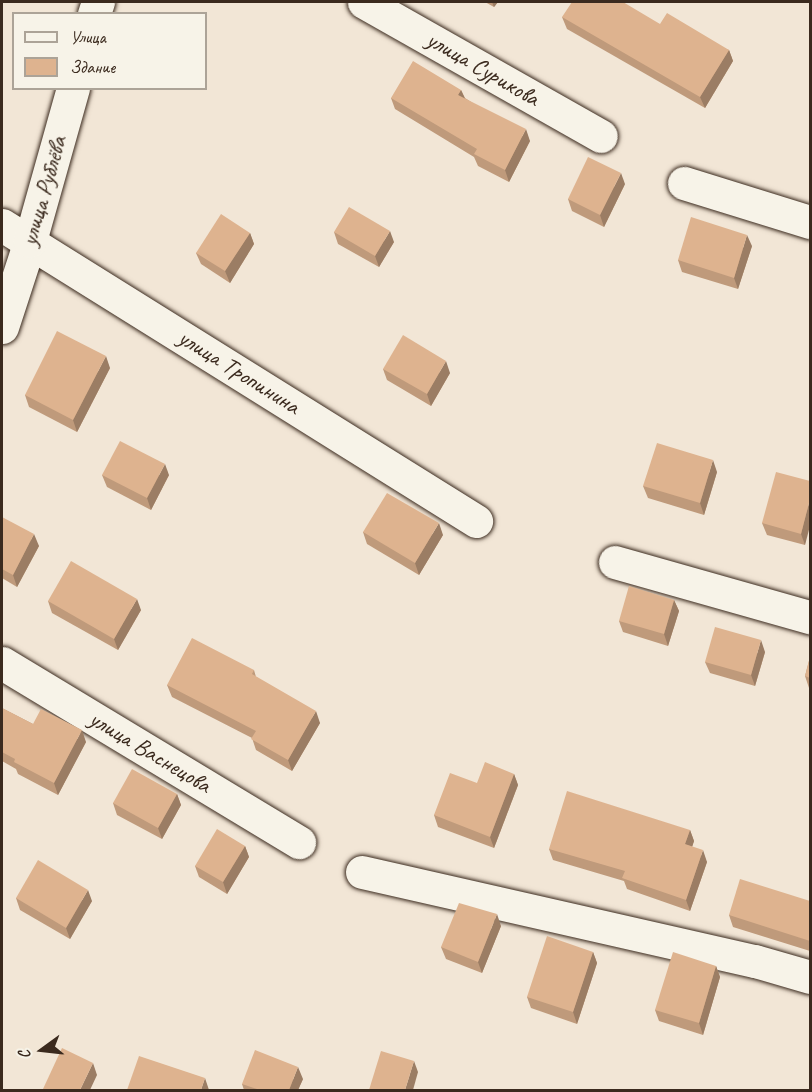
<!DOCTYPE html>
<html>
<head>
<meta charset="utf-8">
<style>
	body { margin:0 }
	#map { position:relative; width:812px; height:1092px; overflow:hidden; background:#f2e6d6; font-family:Caveat,sans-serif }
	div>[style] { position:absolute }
	.roads { filter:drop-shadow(0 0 2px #3b2a1e) drop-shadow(0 0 2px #3b2a1e) }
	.minor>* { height:33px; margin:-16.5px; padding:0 16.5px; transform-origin:16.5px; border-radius:16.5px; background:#f7f3e8 }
	.wall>* { inset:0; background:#bf9a7b }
	.shaded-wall>* { inset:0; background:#9b7d64 }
	.building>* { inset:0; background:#deb38f }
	span { translate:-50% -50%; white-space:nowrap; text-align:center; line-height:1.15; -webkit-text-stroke:4.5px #f7f3e8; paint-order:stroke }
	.street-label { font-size:24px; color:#3b2a1e }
	.frame { position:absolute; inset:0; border:3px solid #3b2a1e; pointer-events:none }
	.legend { position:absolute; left:12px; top:12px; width:195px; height:78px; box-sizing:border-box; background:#f7f3e8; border:2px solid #aca397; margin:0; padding:8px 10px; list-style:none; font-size:18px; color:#3b2a1e }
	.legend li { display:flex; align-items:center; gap:12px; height:30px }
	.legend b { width:30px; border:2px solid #aca397 }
	.north { position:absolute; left:12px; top:1020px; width:60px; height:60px; -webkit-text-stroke:4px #f7f3e8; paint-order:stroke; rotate:255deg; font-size:16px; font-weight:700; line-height:24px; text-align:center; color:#3b2a1e }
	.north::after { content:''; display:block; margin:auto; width:21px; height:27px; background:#3b2a1e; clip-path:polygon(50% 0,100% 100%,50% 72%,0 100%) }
</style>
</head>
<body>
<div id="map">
	<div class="roads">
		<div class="minor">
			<div style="left:364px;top:2px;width:272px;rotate:29.5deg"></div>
			<div style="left:94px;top:14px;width:13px;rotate:-72deg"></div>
			<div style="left:684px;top:183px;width:132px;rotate:17.2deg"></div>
			<div style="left:2px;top:225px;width:559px;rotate:31.98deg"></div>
			<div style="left:2px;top:327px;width:90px;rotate:-72deg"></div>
			<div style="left:30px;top:241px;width:159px;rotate:-74.3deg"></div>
			<div style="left:615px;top:562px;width:203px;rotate:15.8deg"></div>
			<div style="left:2px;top:663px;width:347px;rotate:31.1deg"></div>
			<div style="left:362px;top:872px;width:403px;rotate:12.8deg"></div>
			<div style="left:755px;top:961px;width:57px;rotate:16.2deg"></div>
		</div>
	</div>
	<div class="wall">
		<div style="clip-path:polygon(485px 2px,498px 2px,494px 7px)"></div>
		<div style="clip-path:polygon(562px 17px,660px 24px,729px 50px,733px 61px,705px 108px,567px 29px)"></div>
		<div style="clip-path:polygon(461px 90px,465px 98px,530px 141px,509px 182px,478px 166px,474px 157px,395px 109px,391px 98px)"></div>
		<div style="clip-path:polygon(625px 184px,604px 227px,572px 211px,568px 199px)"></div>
		<div style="clip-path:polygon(334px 232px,394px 242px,379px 267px,338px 244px)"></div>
		<div style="clip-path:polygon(250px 233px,254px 244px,230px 283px,201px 264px,196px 253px)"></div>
		<div style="clip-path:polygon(752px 246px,738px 289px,682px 272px,678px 260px)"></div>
		<div style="clip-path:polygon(110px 368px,77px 432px,29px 407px,25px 395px)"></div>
		<div style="clip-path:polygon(383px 369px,450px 373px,431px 406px,387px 380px)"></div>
		<div style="clip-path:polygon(717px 472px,704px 515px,648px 498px,643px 486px)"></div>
		<div style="clip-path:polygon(102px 475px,169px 475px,151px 510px,107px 487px)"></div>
		<div style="clip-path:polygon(810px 481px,805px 545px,767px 535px,762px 523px)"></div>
		<div style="clip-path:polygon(2px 517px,39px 546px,17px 587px,2px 578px)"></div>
		<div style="clip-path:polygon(363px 532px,443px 535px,419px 575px,367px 544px)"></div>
		<div style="clip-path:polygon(674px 600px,679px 611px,668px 646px,623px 632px,619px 621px)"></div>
		<div style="clip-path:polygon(48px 601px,141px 610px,118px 650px,52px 613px)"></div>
		<div style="clip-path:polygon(765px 652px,755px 686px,710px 673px,705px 662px)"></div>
		<div style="clip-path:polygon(810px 657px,810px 688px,809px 688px,805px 676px)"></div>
		<div style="clip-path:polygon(254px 670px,256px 677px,320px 723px,292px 771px,256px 750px,252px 738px,172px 697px,167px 685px)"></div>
		<div style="clip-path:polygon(2px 708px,33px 724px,86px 742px,58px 795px,18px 774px,16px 769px,2px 761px)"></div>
		<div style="clip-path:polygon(514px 774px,518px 785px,494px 848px,438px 827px,434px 815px,477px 783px)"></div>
		<div style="clip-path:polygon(177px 794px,181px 805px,162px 839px,117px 815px,113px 803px)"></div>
		<div style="clip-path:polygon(690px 830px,694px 841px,692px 847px,707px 862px,690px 911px,627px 889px,624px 881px,553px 860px,549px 849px)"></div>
		<div style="clip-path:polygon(245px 846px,249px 857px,227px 894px,199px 877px,195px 866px)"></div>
		<div style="clip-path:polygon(16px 898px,92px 901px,70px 939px,20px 910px)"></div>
		<div style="clip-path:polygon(810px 901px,810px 951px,733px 927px,729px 915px)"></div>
		<div style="clip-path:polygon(501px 926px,482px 973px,446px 959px,441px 947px)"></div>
		<div style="clip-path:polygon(593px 952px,597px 963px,577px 1024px,531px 1008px,527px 997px)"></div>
		<div style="clip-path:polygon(716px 966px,720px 977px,703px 1035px,659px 1021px,655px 1010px)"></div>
		<div style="clip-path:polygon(303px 1079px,298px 1090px,244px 1090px,242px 1084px)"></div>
	</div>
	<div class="shaded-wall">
		<div style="clip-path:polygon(492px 2px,498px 2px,494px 7px)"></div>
		<div style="clip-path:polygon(729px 50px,733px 61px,705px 108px,700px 97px)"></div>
		<div style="clip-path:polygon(461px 90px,466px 101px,458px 95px)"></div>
		<div style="clip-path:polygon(526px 129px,530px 141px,509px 182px,505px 170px)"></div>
		<div style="clip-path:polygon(621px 173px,625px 184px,604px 227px,600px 215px)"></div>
		<div style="clip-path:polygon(390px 231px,394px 242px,379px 267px,375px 256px)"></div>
		<div style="clip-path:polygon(250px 233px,254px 244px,230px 283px,225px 271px)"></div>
		<div style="clip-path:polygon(747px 235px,752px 246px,738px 289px,734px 278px)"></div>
		<div style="clip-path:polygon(106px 356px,110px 368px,77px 432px,73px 420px)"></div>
		<div style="clip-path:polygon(446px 361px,450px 373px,431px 406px,427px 394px)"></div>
		<div style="clip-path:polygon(713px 460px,717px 472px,704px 515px,700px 503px)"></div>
		<div style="clip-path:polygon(165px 464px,169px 475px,151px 510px,147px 498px)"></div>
		<div style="clip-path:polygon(810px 499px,810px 526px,805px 545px,801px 534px)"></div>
		<div style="clip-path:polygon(439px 523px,443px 535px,419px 575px,415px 563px)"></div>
		<div style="clip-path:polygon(34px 534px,39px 546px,17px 587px,13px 575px)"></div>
		<div style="clip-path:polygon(137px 599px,141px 610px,118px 650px,114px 639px)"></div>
		<div style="clip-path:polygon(674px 600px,679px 611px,668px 646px,664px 634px)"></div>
		<div style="clip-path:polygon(761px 640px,765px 652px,755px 686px,751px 675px)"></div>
		<div style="clip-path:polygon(316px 711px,320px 723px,292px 771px,288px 760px)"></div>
		<div style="clip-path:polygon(82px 730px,86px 742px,58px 795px,54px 783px)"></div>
		<div style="clip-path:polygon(514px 774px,518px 785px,494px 848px,490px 837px)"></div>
		<div style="clip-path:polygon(177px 794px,181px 805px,162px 839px,158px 828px)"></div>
		<div style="clip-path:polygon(690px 830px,694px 841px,689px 856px,685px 844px)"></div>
		<div style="clip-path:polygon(245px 846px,249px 857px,227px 894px,223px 882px)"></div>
		<div style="clip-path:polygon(703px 850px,707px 862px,690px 911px,686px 900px)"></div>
		<div style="clip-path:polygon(88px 890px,92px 901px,70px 939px,66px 928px)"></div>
		<div style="clip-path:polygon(497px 914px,501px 926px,482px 973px,478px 962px)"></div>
		<div style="clip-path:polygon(593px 952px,597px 963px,577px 1024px,573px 1012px)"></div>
		<div style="clip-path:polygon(716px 966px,720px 977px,703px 1035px,699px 1023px)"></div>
		<div style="clip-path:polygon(414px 1061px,418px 1072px,413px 1090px,405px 1090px)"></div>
		<div style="clip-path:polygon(93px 1063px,97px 1075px,90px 1090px,80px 1090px)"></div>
		<div style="clip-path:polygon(298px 1067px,303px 1079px,298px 1090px,289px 1090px)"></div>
		<div style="clip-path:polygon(205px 1078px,209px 1090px,201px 1090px)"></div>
	</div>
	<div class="building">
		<div style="clip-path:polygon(572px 2px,623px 2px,660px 24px,667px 13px,729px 50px,700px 97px,562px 17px)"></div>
		<div style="clip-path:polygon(413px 61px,461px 90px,458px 95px,526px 129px,505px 170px,474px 154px,477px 149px,391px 98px)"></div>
		<div style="clip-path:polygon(588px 157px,621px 173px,600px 215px,568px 199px)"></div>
		<div style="clip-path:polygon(349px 207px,390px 231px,375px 256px,334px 232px)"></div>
		<div style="clip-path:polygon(221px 214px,250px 233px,225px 271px,196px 253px)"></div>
		<div style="clip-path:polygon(691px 217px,747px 235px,734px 278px,678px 260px)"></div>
		<div style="clip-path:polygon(57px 331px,106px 356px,73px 420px,25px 395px)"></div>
		<div style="clip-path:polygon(403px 335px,446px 361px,427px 394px,383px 369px)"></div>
		<div style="clip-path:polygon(120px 441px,165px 464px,147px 498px,102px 475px)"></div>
		<div style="clip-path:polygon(657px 443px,713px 460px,700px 503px,643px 486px)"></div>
		<div style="clip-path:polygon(776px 472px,810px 481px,810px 499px,801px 534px,762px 523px)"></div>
		<div style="clip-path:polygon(387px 493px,439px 523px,415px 563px,363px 532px)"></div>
		<div style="clip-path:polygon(2px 517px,34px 534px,13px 575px,2px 569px)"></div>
		<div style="clip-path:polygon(71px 561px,137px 599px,114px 639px,48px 601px)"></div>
		<div style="clip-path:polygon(629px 586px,674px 600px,664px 634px,619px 621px)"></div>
		<div style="clip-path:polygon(715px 627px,761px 640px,751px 675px,705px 662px)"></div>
		<div style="clip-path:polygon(192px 638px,254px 670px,252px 674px,316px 711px,288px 760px,251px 739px,256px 731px,167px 685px)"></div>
		<div style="clip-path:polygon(810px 657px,810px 678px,805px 676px)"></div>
		<div style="clip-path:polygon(2px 708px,33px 724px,41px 709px,82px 730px,54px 783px,14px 762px,15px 759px,2px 752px)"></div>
		<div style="clip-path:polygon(485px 762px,514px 774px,490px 837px,434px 815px,450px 773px,477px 783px)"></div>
		<div style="clip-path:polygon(132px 769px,177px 794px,158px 828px,113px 803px)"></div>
		<div style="clip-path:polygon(567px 791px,690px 830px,685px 844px,703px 850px,686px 900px,622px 878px,625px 871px,549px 849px)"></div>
		<div style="clip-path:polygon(217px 829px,245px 846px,223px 882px,195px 866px)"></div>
		<div style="clip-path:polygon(38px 860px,88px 890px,66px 928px,16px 898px)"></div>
		<div style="clip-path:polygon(740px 879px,810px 901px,810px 941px,729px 915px)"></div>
		<div style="clip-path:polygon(459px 903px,497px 914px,478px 962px,441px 947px)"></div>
		<div style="clip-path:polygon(547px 936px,593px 952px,573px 1012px,527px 997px)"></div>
		<div style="clip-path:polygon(673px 952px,716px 966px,699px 1023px,655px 1010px)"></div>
		<div style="clip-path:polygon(62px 1048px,93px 1063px,80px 1090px,46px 1090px,43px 1089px)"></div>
		<div style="clip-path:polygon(255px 1050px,298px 1067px,289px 1090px,260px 1090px,242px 1084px)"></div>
		<div style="clip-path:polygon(381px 1051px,414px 1061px,405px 1090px,369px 1090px)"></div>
		<div style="clip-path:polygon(139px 1056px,205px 1078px,201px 1090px,127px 1090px)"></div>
	</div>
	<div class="street-label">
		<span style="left:483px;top:69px;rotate:30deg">улица Сурикова</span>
		<span style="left:44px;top:191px;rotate:-74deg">улица Рублёва</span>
		<span style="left:239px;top:372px;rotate:32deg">улица Тропинина</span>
		<span style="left:150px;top:752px;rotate:31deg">улица Васнецова</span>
	</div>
	<div class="frame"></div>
	<ul class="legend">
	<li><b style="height:8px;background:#f7f3e8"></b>Улица</li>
	<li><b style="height:16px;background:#deb38f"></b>Здание</li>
	</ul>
	<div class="north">С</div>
</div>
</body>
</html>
